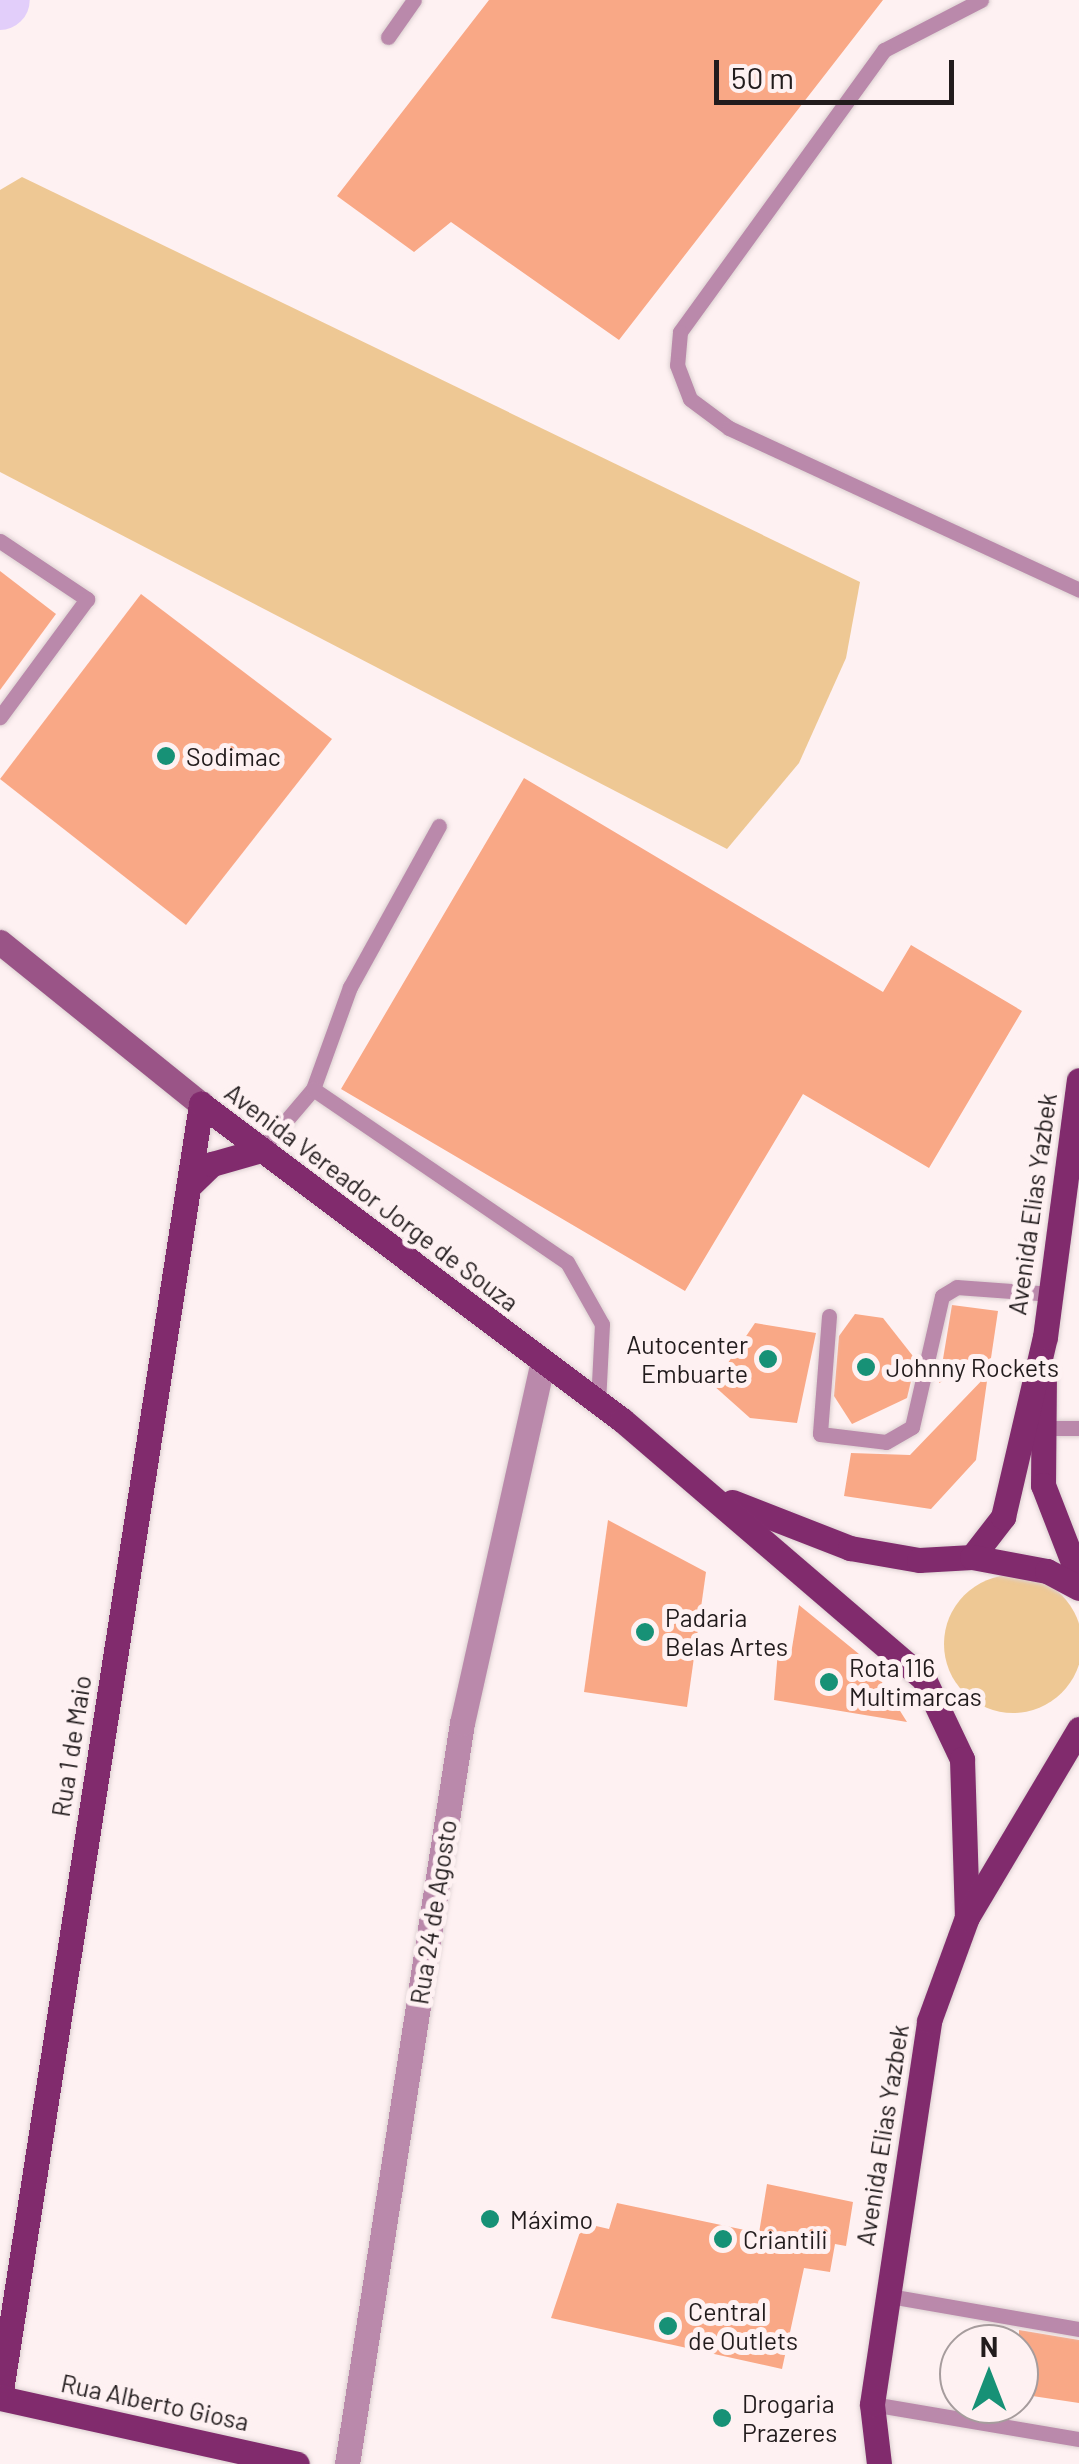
<!DOCTYPE html>
<html>
<head>
<meta charset="utf-8">
<style>
	body { margin:0 }
	#map { position:relative; width:1079px; height:2464px; overflow:hidden; background:#fef1f2; font-family:Barlow,sans-serif }
	div>[style] { position:absolute }
	.green>* { inset:0; background:#eec894 }
	.round { border-radius:50% }
	.river>* { height:58px; margin:-29px; padding:0 29px; transform-origin:29px; border-radius:29px; background:#e2cefa }
	.building>* { inset:0; background:#f9a886 }
	.roads { filter:drop-shadow(0 0 2px #dbcfd0) drop-shadow(0 0 2px #dbcfd0) }
	.service>* { height:15px; margin:-7.5px; padding:0 7.5px; transform-origin:7.5px; border-radius:7.5px; background:#ba89ab }
	.minor>* { height:25px; margin:-12.5px; padding:0 12.5px; transform-origin:12.5px; border-radius:12.5px; background:#ba89ab }
	.secondary>* { height:25px; margin:-12.5px; padding:0 12.5px; transform-origin:12.5px; border-radius:12.5px; background:#9a5487 }
	.primary>* { height:25px; margin:-12.5px; padding:0 12.5px; transform-origin:12.5px; border-radius:12.5px; background:#812b6d }
	.dots>* { width:28px; height:28px; translate:-50% -50%; box-sizing:border-box; border:5px solid #fef1f2; border-radius:50% }
	span { translate:-50% -50%; white-space:nowrap; text-align:center; line-height:1.15; -webkit-text-stroke:10px #fef1f2; paint-order:stroke }
	.poi-label { font-size:25px; color:#221c1d }
	.left { translate:0 -50%; text-align:left }
	.right { translate:-100% -50%; text-align:right }
	.street-label { font-size:25px; color:#221c1d }
	.north { position:absolute; left:939px; top:2324px; width:100px; height:100px; box-sizing:border-box; background:#fef1f2; border:2px solid #a69c9d; border-radius:50%; rotate:0deg; font-size:28px; font-weight:700; line-height:40px; text-align:center; color:#221c1d }
	.north::after { content:''; display:block; margin:auto; width:35px; height:45px; background:#179176; clip-path:polygon(50% 0,100% 100%,50% 72%,0 100%) }
	.scale { position:absolute; left:714px; top:60px; width:240px; height:45px; box-sizing:border-box; border:5px solid #221c1d; border-top:0; padding-left:12px; font-size:30px; line-height:35px; white-space:nowrap; color:#221c1d; -webkit-text-stroke:8px #fef1f2; paint-order:stroke }
</style>
</head>
<body>
<div id="map">
	<div class="green">
		<div style="clip-path:polygon(22px 177px,860px 582px,846px 658px,799px 763px,727px 849px,0 472px,0 190px)"></div>
		<div class="round" style="left:944px;top:1575px;width:138px;height:138px"></div>
	</div>
	<div class="river">
		<div style="left:0;top:1px;width:1px;rotate:-45deg"></div>
	</div>
	<div class="building">
		<div style="clip-path:polygon(489px 0,883px 0,619px 340px,451px 222px,414px 252px,337px 196px)"></div>
		<div style="clip-path:polygon(0 571px,56px 614px,0 690px)"></div>
		<div style="clip-path:polygon(141px 594px,332px 739px,186px 925px,0 779px)"></div>
		<div style="clip-path:polygon(524px 778px,883px 992px,911px 945px,1022px 1011px,929px 1168px,803px 1094px,685px 1291px,341px 1089px)"></div>
		<div style="clip-path:polygon(952px 1305px,998px 1311px,991px 1358px,939px 1383px)"></div>
		<div style="clip-path:polygon(855px 1314px,883px 1318px,916px 1360px,907px 1398px,852px 1424px,834px 1396px,839px 1336px)"></div>
		<div style="clip-path:polygon(755px 1323px,816px 1333px,797px 1423px,750px 1418px,713px 1385px)"></div>
		<div style="clip-path:polygon(988px 1374px,976px 1460px,931px 1509px,844px 1496px,851px 1453px,910px 1455px)"></div>
		<div style="clip-path:polygon(608px 1520px,706px 1572px,687px 1707px,584px 1692px)"></div>
		<div style="clip-path:polygon(799px 1605px,870px 1663px,907px 1722px,774px 1700px,778px 1650px,791px 1654px)"></div>
		<div style="clip-path:polygon(767px 2184px,853px 2202px,846px 2246px,835px 2244px,830px 2272px,804px 2268px,782px 2369px,551px 2318px,583px 2223px,609px 2229px,617px 2203px,759px 2233px)"></div>
		<div style="clip-path:polygon(1019px 2330px,1079px 2340px,1079px 2403px,1019px 2394px)"></div>
	</div>
	<div class="roads">
		<div class="service">
			<div style="left:981px;top:0;width:109px;rotate:152.7deg"></div>
			<div style="left:884px;top:50px;width:348px;rotate:125.9deg"></div>
			<div style="left:680px;top:332px;width:33px;rotate:95deg"></div>
			<div style="left:677px;top:365px;width:36px;rotate:69deg"></div>
			<div style="left:690px;top:399px;width:49px;rotate:36.6deg"></div>
			<div style="left:729px;top:428px;width:386px;rotate:24.8deg"></div>
			<div style="left:388px;top:37px;width:45px;rotate:-54.9deg"></div>
			<div style="left:0;top:541px;width:105px;rotate:33.7deg"></div>
			<div style="left:87px;top:599px;width:147px;rotate:126.4deg"></div>
			<div style="left:313px;top:1089px;width:109px;rotate:-70.1deg"></div>
			<div style="left:350px;top:987px;width:184px;rotate:-61.1deg"></div>
			<div style="left:261px;top:1150px;width:80px;rotate:-49.6deg"></div>
			<div style="left:313px;top:1089px;width:307px;rotate:34.3deg"></div>
			<div style="left:567px;top:1262px;width:71px;rotate:60.6deg"></div>
			<div style="left:602px;top:1324px;width:78px;rotate:92.9deg"></div>
			<div style="left:829px;top:1316px;width:118px;rotate:94.4deg"></div>
			<div style="left:820px;top:1434px;width:66px;rotate:6.9deg"></div>
			<div style="left:886px;top:1442px;width:30px;rotate:-30deg"></div>
			<div style="left:912px;top:1427px;width:134px;rotate:-77.1deg"></div>
			<div style="left:942px;top:1296px;width:17px;rotate:-31deg"></div>
			<div style="left:957px;top:1287px;width:95px;rotate:4.2deg"></div>
			<div style="left:1044px;top:1428px;width:35px"></div>
			<div style="left:889px;top:2296px;width:193px;rotate:9.9deg"></div>
			<div style="left:872px;top:2404px;width:210px;rotate:9.6deg"></div>
		</div>
		<div class="minor">
			<div style="left:347px;top:2464px;width:750px;rotate:-81.18deg"></div>
			<div style="left:462px;top:1723px;width:368px;rotate:-77.4deg"></div>
		</div>
		<div class="secondary">
			<div style="left:0;top:942px;width:258px;rotate:38.9deg"></div>
		</div>
		<div class="primary">
			<div style="left:189px;top:1186px;width:32px;rotate:-44deg"></div>
			<div style="left:212px;top:1164px;width:51px;rotate:-15.9deg"></div>
			<div style="left:1044px;top:1372px;width:113px;rotate:90.5deg"></div>
			<div style="left:1043px;top:1485px;width:100px;rotate:68.8deg"></div>
			<div style="left:732px;top:1502px;width:127px;rotate:21.3deg"></div>
			<div style="left:850px;top:1548px;width:70px;rotate:9.9deg"></div>
			<div style="left:919px;top:1560px;width:53px;rotate:-3.2deg"></div>
			<div style="left:972px;top:1557px;width:51px;rotate:-52.2deg"></div>
			<div style="left:1003px;top:1517px;width:185px;rotate:-76.9deg"></div>
			<div style="left:1045px;top:1337px;width:259px;rotate:-82.5deg"></div>
			<div style="left:972px;top:1557px;width:76px;rotate:10.6deg"></div>
			<div style="left:1047px;top:1571px;width:36px;rotate:28deg"></div>
			<div style="left:0;top:2397px;width:1309px;rotate:-81.16deg"></div>
			<div style="left:201px;top:1104px;width:526px;rotate:36.89deg"></div>
			<div style="left:622px;top:1420px;width:398px;rotate:40.6deg"></div>
			<div style="left:924px;top:1679px;width:89px;rotate:64.6deg"></div>
			<div style="left:962px;top:1759px;width:158px;rotate:88.2deg"></div>
			<div style="left:0;top:2398px;width:304px;rotate:12.5deg"></div>
			<div style="left:879px;top:2464px;width:60px;rotate:-96.7deg"></div>
			<div style="left:872px;top:2404px;width:387px;rotate:-81.5deg"></div>
			<div style="left:929px;top:2021px;width:111px;rotate:-69.9deg"></div>
			<div style="left:967px;top:1917px;width:219px;rotate:-59.2deg"></div>
		</div>
	</div>
	<div class="dots">
		<div style="left:166px;top:756px;background:#179176"></div>
		<div style="left:768px;top:1359px;background:#179176"></div>
		<div style="left:866px;top:1367px;background:#179176"></div>
		<div style="left:645px;top:1632px;background:#179176"></div>
		<div style="left:829px;top:1682px;background:#179176"></div>
		<div style="left:490px;top:2219px;background:#179176"></div>
		<div style="left:723px;top:2239px;background:#179176"></div>
		<div style="left:668px;top:2326px;background:#179176"></div>
		<div style="left:722px;top:2418px;background:#179176"></div>
	</div>
	<div class="poi-label">
		<span class="left" style="left:186px;top:756px">Sodimac</span>
		<span class="right" style="left:748px;top:1359px">Autocenter<br>Embuarte</span>
		<span class="left" style="left:886px;top:1367px">Johnny Rockets</span>
		<span class="left" style="left:665px;top:1632px">Padaria<br>Belas Artes</span>
		<span class="left" style="left:849px;top:1682px">Rota 116<br>Multimarcas</span>
		<span class="left" style="left:510px;top:2219px">Máximo</span>
		<span class="left" style="left:743px;top:2239px">Criantili</span>
		<span class="left" style="left:688px;top:2326px">Central<br>de Outlets</span>
		<span class="left" style="left:742px;top:2418px">Drogaria<br>Prazeres</span>
	</div>
	<div class="street-label">
		<span style="left:372px;top:1197px;rotate:37deg">Avenida Vereador Jorge de Souza</span>
		<span style="left:1032px;top:1204px;rotate:-82deg">Avenida Elias Yazbek</span>
		<span style="left:71px;top:1746px;rotate:-81deg">Rua 1 de Maio</span>
		<span style="left:433px;top:1912px;rotate:-81deg">Rua 24 de Agosto</span>
		<span style="left:882px;top:2135px;rotate:-81deg">Avenida Elias Yazbek</span>
		<span style="left:155px;top:2402px;rotate:12deg">Rua Alberto Giosa</span>
	</div>
	<div class="north">N</div>
	<div class="scale">50 m</div>
</div>
</body>
</html>
